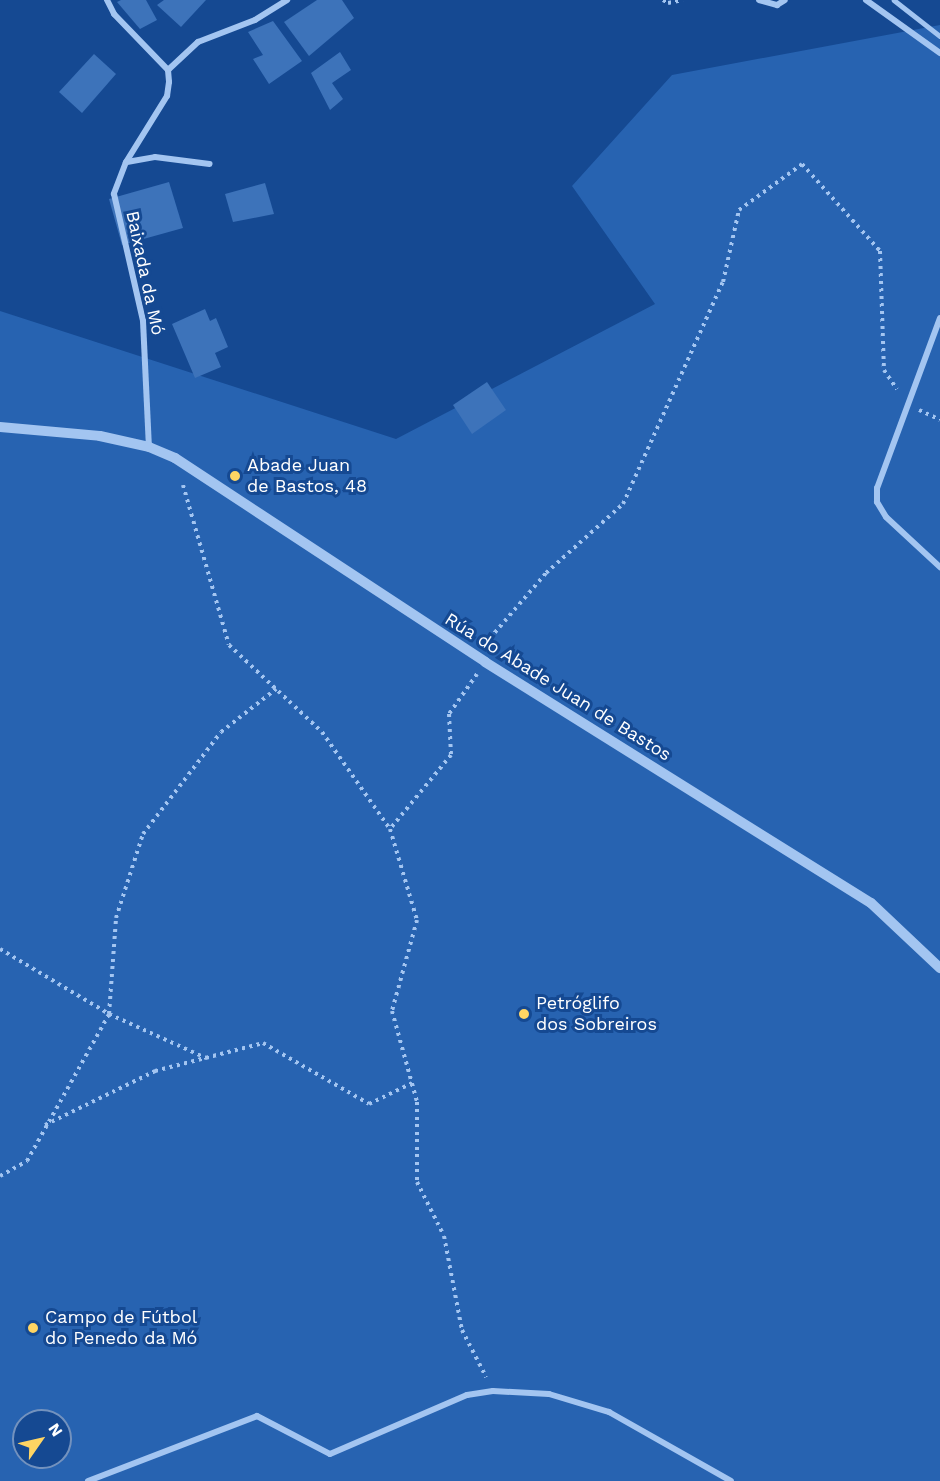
<!DOCTYPE html>
<html>
<head>
<meta charset="utf-8">
<style>
	body { margin:0 }
	#map { position:relative; width:940px; height:1481px; overflow:hidden; background:#154992; font-family:"Work Sans",sans-serif }
	div>[style] { position:absolute }
	.green>* { inset:0; background:#2763b1 }
	.building>* { inset:0; background:#3d73ba }
	.path>* { height:4px; margin-top:-2px; transform-origin:0; background:repeating-linear-gradient(90deg,#a3c5f1 0 3px,transparent 0 7.5px) }
	.service>* { height:4.5px; margin:-2.25px; padding:0 2.25px; transform-origin:2.25px; border-radius:2.25px; background:#a3c5f1 }
	.minor>* { height:6px; margin:-3px; padding:0 3px; transform-origin:3px; border-radius:3px; background:#a3c5f1 }
	.tertiary>* { height:10px; margin:-5px; padding:0 5px; transform-origin:5px; border-radius:5px; background:#a3c5f1 }
	.dots>* { width:16px; height:16px; translate:-50% -50%; box-sizing:border-box; border:3px solid #154992; border-radius:50% }
	span { translate:-50% -50%; white-space:nowrap; text-align:center; line-height:1.15; -webkit-text-stroke:6px #154992; paint-order:stroke }
	.street-label { font-size:18px; color:#fff }
	.poi-label { font-size:18px; color:#fff }
	.left { translate:0 -50%; text-align:left }
	.north { position:absolute; left:12px; top:1409px; width:60px; height:60px; box-sizing:border-box; background:#154992; border:2px solid #7392be; border-radius:50%; rotate:56deg; font-size:16px; font-weight:700; line-height:24px; text-align:center; color:#fff }
	.north::after { content:''; display:block; margin:auto; width:21px; height:27px; background:#ffd563; clip-path:polygon(50% 0,100% 100%,50% 72%,0 100%) }
</style>
</head>
<body>
<div id="map">
	<div class="green">
		<div style="clip-path:polygon(evenodd,940px 25px,940px 1481px,0 1481px,0 311px,396px 439px,655px 304px,572px 186px,672px 75px,940px 25px,24px 1421px,60px 1421px,60px 1457px,24px 1457px,24px 1421px)"></div>
	</div>
	<div class="building">
		<div style="clip-path:polygon(121px 0,146px 0,157px 20px,140px 29px,117px 2px)"></div>
		<div style="clip-path:polygon(164px 0,206px 0,181px 27px,157px 5px)"></div>
		<div style="clip-path:polygon(317px 0,342px 0,354px 18px,309px 56px,284px 22px)"></div>
		<div style="clip-path:polygon(273px 21px,302px 61px,269px 84px,253px 59px,263px 55px,248px 32px)"></div>
		<div style="clip-path:polygon(340px 52px,351px 70px,332px 83px,343px 99px,330px 110px,311px 73px)"></div>
		<div style="clip-path:polygon(94px 54px,116px 74px,82px 113px,59px 92px)"></div>
		<div style="clip-path:polygon(169px 182px,183px 228px,122px 245px,109px 199px)"></div>
		<div style="clip-path:polygon(265px 183px,274px 214px,233px 222px,225px 194px)"></div>
		<div style="clip-path:polygon(205px 309px,210px 321px,216px 318px,228px 347px,215px 353px,221px 367px,195px 378px,172px 324px)"></div>
		<div style="clip-path:polygon(487px 382px,506px 410px,472px 434px,453px 405px)"></div>
	</div>
	<div class="path">
		<div style="left:663px;top:0;width:6px;rotate:31deg"></div>
		<div style="left:668px;top:3px;width:15px;rotate:-11deg"></div>
		<div style="left:919px;top:410px;width:23px;rotate:25deg"></div>
		<div style="left:183px;top:485px;width:166px;rotate:74deg"></div>
		<div style="left:229px;top:645px;width:127px;rotate:43.1deg"></div>
		<div style="left:322px;top:732px;width:118px;rotate:55deg"></div>
		<div style="left:485px;top:644px;width:94px;rotate:-49.3deg"></div>
		<div style="left:546px;top:573px;width:103px;rotate:-41.9deg"></div>
		<div style="left:623px;top:504px;width:243px;rotate:-65.8deg"></div>
		<div style="left:723px;top:282px;width:74px;rotate:-77.5deg"></div>
		<div style="left:739px;top:210px;width:78px;rotate:-36.1deg"></div>
		<div style="left:802px;top:164px;width:117px;rotate:48.1deg"></div>
		<div style="left:880px;top:251px;width:119px;rotate:88.1deg"></div>
		<div style="left:884px;top:370px;width:23px;rotate:56deg"></div>
		<div style="left:477px;top:674px;width:49px;rotate:125deg"></div>
		<div style="left:449px;top:714px;width:41px;rotate:87.2deg"></div>
		<div style="left:451px;top:755px;width:96px;rotate:129.5deg"></div>
		<div style="left:390px;top:829px;width:95px;rotate:73.5deg"></div>
		<div style="left:417px;top:920px;width:94px;rotate:105.4deg"></div>
		<div style="left:392px;top:1011px;width:94px;rotate:74.6deg"></div>
		<div style="left:417px;top:1102px;width:80px;rotate:90deg"></div>
		<div style="left:417px;top:1182px;width:60px;rotate:63.4deg"></div>
		<div style="left:444px;top:1236px;width:96px;rotate:79.2deg"></div>
		<div style="left:462px;top:1330px;width:53px;rotate:62.9deg"></div>
		<div style="left:0;top:949px;width:127px;rotate:30.8deg"></div>
		<div style="left:109px;top:1014px;width:107px;rotate:24.4deg"></div>
		<div style="left:45px;top:1125px;width:123px;rotate:-26.1deg"></div>
		<div style="left:155px;top:1071px;width:112px;rotate:-14.5deg"></div>
		<div style="left:263px;top:1043px;width:122px;rotate:29.9deg"></div>
		<div style="left:369px;top:1104px;width:48px;rotate:-26deg"></div>
		<div style="left:0;top:1176px;width:31px;rotate:-29deg"></div>
		<div style="left:27px;top:1161px;width:168px;rotate:-60.8deg"></div>
		<div style="left:109px;top:1014px;width:96px;rotate:-85.8deg"></div>
		<div style="left:116px;top:918px;width:88px;rotate:-72.2deg"></div>
		<div style="left:143px;top:834px;width:128px;rotate:-52.6deg"></div>
		<div style="left:221px;top:732px;width:70px;rotate:-38deg"></div>
	</div>
	<div class="service">
		<div style="left:894px;top:0;width:58px;rotate:38deg"></div>
	</div>
	<div class="minor">
		<div style="left:107px;top:0;width:16px;rotate:63deg"></div>
		<div style="left:114px;top:14px;width:78px;rotate:46deg"></div>
		<div style="left:168px;top:70px;width:12px;rotate:85deg"></div>
		<div style="left:169px;top:82px;width:14px;rotate:98deg"></div>
		<div style="left:167px;top:96px;width:78px;rotate:121.8deg"></div>
		<div style="left:126px;top:162px;width:34px;rotate:111deg"></div>
		<div style="left:114px;top:194px;width:130px;rotate:77.1deg"></div>
		<div style="left:143px;top:321px;width:126px;rotate:87.3deg"></div>
		<div style="left:759px;top:0;width:19px;rotate:16deg"></div>
		<div style="left:777px;top:5px;width:9px;rotate:-32deg"></div>
		<div style="left:866px;top:0;width:91px;rotate:35.6deg"></div>
		<div style="left:168px;top:70px;width:41px;rotate:-43deg"></div>
		<div style="left:198px;top:42px;width:61px;rotate:-21.1deg"></div>
		<div style="left:255px;top:20px;width:38px;rotate:-32deg"></div>
		<div style="left:127px;top:162px;width:28px;rotate:-10deg"></div>
		<div style="left:155px;top:157px;width:55px;rotate:7.3deg"></div>
		<div style="left:940px;top:318px;width:181px;rotate:110.3deg"></div>
		<div style="left:877px;top:488px;width:14px;rotate:90deg"></div>
		<div style="left:877px;top:502px;width:17px;rotate:59deg"></div>
		<div style="left:886px;top:517px;width:74px;rotate:42.8deg"></div>
		<div style="left:88px;top:1481px;width:181px;rotate:-21deg"></div>
		<div style="left:257px;top:1416px;width:82px;rotate:27.5deg"></div>
		<div style="left:330px;top:1454px;width:149px;rotate:-23.3deg"></div>
		<div style="left:467px;top:1395px;width:26px;rotate:-9deg"></div>
		<div style="left:493px;top:1391px;width:56px;rotate:3.1deg"></div>
		<div style="left:549px;top:1394px;width:63px;rotate:16.7deg"></div>
		<div style="left:609px;top:1412px;width:140px;rotate:29.5deg"></div>
	</div>
	<div class="tertiary">
		<div style="left:0;top:427px;width:100px;rotate:5.1deg"></div>
		<div style="left:100px;top:436px;width:50px;rotate:12.7deg"></div>
		<div style="left:149px;top:447px;width:28px;rotate:23deg"></div>
		<div style="left:175px;top:458px;width:371px;rotate:33.3deg"></div>
		<div style="left:485px;top:662px;width:455px;rotate:32deg"></div>
		<div style="left:871px;top:903px;width:95px;rotate:43.3deg"></div>
	</div>
	<div class="dots">
		<div style="left:235px;top:476px;background:#ffd563"></div>
		<div style="left:524px;top:1014px;background:#ffd563"></div>
		<div style="left:33px;top:1328px;background:#ffd563"></div>
	</div>
	<div class="street-label">
		<span style="left:145px;top:273px;rotate:78deg">Baixada da Mó</span>
		<span style="left:558px;top:687px;rotate:32deg">Rúa do Abade Juan de Bastos</span>
	</div>
	<div class="poi-label">
		<span class="left" style="left:247px;top:476px">Abade Juan<br>de Bastos, 48</span>
		<span class="left" style="left:536px;top:1014px">Petróglifo<br>dos Sobreiros</span>
		<span class="left" style="left:45px;top:1328px">Campo de Fútbol<br>do Penedo da Mó</span>
	</div>
	<div class="north">N</div>
</div>
</body>
</html>
